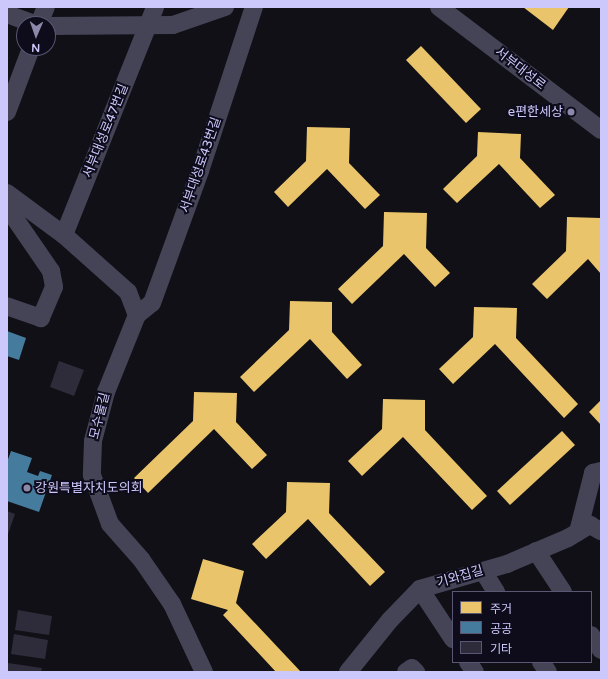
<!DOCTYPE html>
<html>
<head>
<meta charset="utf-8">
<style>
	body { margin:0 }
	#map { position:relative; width:608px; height:679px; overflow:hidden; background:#101016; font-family:"Varela Round","Noto Sans KR",sans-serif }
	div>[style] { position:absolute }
	.homes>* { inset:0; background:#e9c46a }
	.public>* { inset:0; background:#457b9d }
	.building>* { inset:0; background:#2e2c3a }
	.minor>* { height:18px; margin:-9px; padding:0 9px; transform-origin:9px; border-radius:9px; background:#454457 }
	.dots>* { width:11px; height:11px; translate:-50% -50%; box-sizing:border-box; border:2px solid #0e0c1a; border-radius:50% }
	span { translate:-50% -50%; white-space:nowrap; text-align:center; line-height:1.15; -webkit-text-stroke:4px #0e0c1a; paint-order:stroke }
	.street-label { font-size:13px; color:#cdc8fc }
	.poi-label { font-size:13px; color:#cdc8fc }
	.right { translate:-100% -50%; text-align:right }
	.left { translate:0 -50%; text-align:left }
	.frame { position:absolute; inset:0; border:8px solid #cdc8fc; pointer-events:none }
	.legend { position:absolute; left:452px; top:591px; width:140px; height:72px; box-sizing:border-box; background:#0e0c1a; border:1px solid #5a5774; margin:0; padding:5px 7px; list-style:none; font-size:12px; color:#cdc8fc }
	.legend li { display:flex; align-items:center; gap:8px; height:20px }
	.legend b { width:20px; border:1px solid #5a5774 }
	.north { position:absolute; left:16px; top:16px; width:40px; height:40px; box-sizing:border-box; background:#0e0c1a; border:1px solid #5a5774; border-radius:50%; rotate:182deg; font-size:11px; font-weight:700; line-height:16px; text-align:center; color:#cdc8fc }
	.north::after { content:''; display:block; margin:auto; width:14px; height:18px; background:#8b88ac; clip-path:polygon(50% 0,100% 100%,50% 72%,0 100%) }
</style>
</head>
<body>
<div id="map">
	<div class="homes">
		<div style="clip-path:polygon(523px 7px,569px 7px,553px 30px)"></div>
		<div style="clip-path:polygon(421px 46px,481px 109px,466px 123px,406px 60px)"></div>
		<div style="clip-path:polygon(307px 127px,350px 128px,349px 163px,380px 195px,365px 209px,327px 169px,288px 207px,274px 192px,306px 161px)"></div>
		<div style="clip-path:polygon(478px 132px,521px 134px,520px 158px,555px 195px,540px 208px,499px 164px,457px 203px,443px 189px,477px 156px)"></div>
		<div style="clip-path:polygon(384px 212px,427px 213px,426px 248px,450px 273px,435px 287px,404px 254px,352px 304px,338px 289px,383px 246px)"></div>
		<div style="clip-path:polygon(567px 217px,601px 218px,601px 274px,588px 259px,547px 299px,532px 284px,566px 251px)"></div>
		<div style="clip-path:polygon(290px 301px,332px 302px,332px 332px,362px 365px,347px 379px,310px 339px,254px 392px,240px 377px,289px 330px)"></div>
		<div style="clip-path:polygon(474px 307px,517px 308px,516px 338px,578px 404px,564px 418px,495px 344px,453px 384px,439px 369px,473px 337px)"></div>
		<div style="clip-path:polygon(194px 392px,237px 393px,236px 422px,267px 455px,252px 469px,214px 429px,148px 493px,134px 478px,193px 421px)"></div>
		<div style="clip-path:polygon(383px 399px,425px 400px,425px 430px,487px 496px,472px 510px,403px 437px,362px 476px,348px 461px,382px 429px)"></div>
		<div style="clip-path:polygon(601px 400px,601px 425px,589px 412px)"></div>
		<div style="clip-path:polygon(562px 431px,575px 445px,510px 505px,497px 491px)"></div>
		<div style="clip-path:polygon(287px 482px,330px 483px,329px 513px,385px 572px,370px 586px,308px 519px,266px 559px,252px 544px,286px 512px)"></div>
		<div style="clip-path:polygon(203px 559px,244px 571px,236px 603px,301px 672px,276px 672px,223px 615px,228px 610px,191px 599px)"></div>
	</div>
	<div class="public">
		<div style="clip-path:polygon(7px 331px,26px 338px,19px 360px,7px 356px)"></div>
		<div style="clip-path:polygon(11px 451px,32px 458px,27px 472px,38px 476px,40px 471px,52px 475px,39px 512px,7px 501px,7px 462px)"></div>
	</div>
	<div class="building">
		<div style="clip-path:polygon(59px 361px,84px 370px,74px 396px,50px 387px)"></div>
		<div style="clip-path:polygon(7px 511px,15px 514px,7px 537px)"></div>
		<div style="clip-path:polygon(18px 610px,52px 616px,49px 635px,15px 630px)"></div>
		<div style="clip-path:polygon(14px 634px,48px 640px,45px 659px,11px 654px)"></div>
		<div style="clip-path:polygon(8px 663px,42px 668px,41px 672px,7px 672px)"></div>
	</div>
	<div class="minor">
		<div style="left:439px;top:7px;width:203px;rotate:37.2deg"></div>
		<div style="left:7px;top:14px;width:29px;rotate:20deg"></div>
		<div style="left:39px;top:24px;width:18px;rotate:-68deg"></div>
		<div style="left:48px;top:26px;width:125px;rotate:-0.5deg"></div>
		<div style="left:173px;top:25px;width:55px;rotate:-19.1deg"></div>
		<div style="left:7px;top:112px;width:68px;rotate:-69.4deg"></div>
		<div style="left:7px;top:193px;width:71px;rotate:36.4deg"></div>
		<div style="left:64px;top:235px;width:86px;rotate:41.7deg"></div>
		<div style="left:128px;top:292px;width:25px;rotate:69deg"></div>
		<div style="left:137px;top:315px;width:83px;rotate:111.9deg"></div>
		<div style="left:106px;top:392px;width:51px;rotate:104.9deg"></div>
		<div style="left:93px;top:441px;width:34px;rotate:92deg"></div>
		<div style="left:92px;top:475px;width:52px;rotate:69.8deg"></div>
		<div style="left:110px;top:524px;width:47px;rotate:48.5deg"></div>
		<div style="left:141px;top:559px;width:55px;rotate:55.4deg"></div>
		<div style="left:172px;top:604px;width:75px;rotate:64.8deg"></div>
		<div style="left:7px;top:207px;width:78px;rotate:55.5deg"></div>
		<div style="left:51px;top:271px;width:16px;rotate:79deg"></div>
		<div style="left:54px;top:287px;width:34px;rotate:113deg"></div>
		<div style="left:41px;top:318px;width:36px;rotate:-161deg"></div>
		<div style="left:64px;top:235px;width:245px;rotate:-68.2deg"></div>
		<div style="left:137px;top:315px;width:19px;rotate:-39deg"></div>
		<div style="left:152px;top:303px;width:140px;rotate:-70deg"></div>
		<div style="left:200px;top:171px;width:173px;rotate:-71.8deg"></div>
		<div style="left:578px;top:532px;width:61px;rotate:-75.7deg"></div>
		<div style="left:593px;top:473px;width:8px;rotate:-14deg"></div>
		<div style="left:536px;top:551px;width:49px;rotate:56.6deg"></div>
		<div style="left:483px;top:571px;width:25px;rotate:58deg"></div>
		<div style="left:420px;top:589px;width:60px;rotate:56.6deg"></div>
		<div style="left:591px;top:635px;width:18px;rotate:56deg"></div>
		<div style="left:468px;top:662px;width:12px;rotate:55deg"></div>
		<div style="left:541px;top:662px;width:12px;rotate:55deg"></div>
		<div style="left:348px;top:672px;width:67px;rotate:-51.1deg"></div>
		<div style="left:390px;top:620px;width:43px;rotate:-45.9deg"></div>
		<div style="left:420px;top:589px;width:91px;rotate:-16deg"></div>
		<div style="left:507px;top:564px;width:66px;rotate:-23.1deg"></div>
		<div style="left:568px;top:538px;width:26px;rotate:-31deg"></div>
		<div style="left:590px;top:525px;width:13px;rotate:29deg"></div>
		<div style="left:406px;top:672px;width:7px;rotate:-34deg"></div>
		<div style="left:412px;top:668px;width:6px;rotate:45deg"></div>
	</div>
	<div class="dots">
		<div style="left:571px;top:112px;background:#8b88ac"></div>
		<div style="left:27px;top:488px;background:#8b88ac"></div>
	</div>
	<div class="street-label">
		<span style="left:520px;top:69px;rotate:38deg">서부대성로</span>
		<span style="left:106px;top:131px;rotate:-68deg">서부대성로47번길</span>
		<span style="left:201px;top:165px;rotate:-71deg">서부대성로43번길</span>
		<span style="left:100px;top:416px;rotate:-76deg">모수물길</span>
		<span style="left:460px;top:577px;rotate:-16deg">기와집길</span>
	</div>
	<div class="poi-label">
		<span class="right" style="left:563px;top:112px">e편한세상</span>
		<span class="left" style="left:35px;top:488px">강원특별자치도의회</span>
	</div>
	<div class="frame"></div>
	<ul class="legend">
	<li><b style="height:11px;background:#e9c46a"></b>주거</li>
	<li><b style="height:11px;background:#457b9d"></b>공공</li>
	<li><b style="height:11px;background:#2e2c3a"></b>기타</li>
	</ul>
	<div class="north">N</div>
</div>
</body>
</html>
